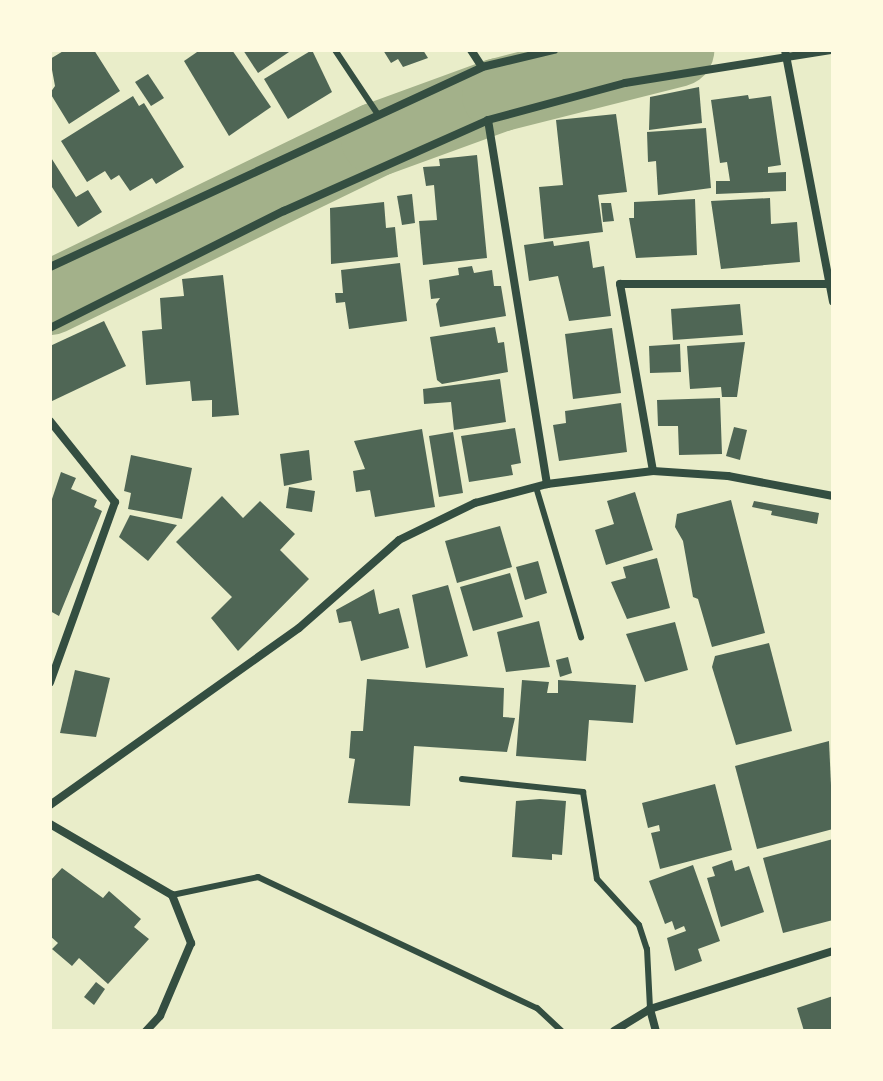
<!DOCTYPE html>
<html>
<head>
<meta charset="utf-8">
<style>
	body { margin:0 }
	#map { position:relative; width:883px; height:1081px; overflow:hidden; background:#e9edc9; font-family:Manrope,sans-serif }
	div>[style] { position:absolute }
	.river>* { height:74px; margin:-37px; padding:0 37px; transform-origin:37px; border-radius:37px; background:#a3b18a }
	.building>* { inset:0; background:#4f6655 }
	.service>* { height:6px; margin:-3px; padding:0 3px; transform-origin:3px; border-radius:3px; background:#344e41 }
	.minor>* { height:8px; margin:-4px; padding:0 4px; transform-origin:4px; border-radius:4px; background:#344e41 }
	span { translate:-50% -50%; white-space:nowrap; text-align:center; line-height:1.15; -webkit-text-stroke:8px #fefae0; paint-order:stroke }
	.frame { position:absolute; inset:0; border:52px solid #fefae0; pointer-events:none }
</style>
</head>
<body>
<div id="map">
	<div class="river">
		<div style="left:50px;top:298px;width:365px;rotate:-25.9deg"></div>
		<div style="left:378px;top:139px;width:129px;rotate:-20deg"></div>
		<div style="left:499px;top:95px;width:184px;rotate:-14.2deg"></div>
	</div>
	<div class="building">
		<div style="clip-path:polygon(65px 50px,94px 50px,120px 91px,69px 124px,50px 93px,55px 86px,50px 59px)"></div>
		<div style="clip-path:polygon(200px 50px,232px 50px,271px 107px,229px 136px,184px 61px)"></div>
		<div style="clip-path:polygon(243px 50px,292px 50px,258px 73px)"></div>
		<div style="clip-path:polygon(312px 50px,332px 92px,288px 119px,264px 79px)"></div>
		<div style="clip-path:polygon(383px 50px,423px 50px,428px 58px,403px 67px,398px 59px,391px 63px)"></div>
		<div style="clip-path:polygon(148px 74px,164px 98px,151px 106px,135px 82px)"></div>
		<div style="clip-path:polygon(699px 87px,702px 123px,649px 130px,650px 97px)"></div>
		<div style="clip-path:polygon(748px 95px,749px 99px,771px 96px,781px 165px,768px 167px,768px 173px,786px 172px,786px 191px,716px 194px,716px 181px,730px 181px,727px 162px,720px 163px,711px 100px)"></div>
		<div style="clip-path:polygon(133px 96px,139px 106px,144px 103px,184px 167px,156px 184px,152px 178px,130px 191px,119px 175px,111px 180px,105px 171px,87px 182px,61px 141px)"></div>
		<div style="clip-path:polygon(616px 114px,627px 192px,598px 195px,603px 232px,544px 239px,539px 187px,563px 185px,556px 120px)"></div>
		<div style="clip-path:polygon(706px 128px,711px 188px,658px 195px,656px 161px,648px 162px,647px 132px)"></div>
		<div style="clip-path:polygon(477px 155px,487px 258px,423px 265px,419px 221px,437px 220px,434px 185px,426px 186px,423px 167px,440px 166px,439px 159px)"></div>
		<div style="clip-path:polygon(50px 156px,76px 197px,88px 190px,102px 212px,78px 227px,50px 184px)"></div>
		<div style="clip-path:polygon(412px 194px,415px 223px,402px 225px,397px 196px)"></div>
		<div style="clip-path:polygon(770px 198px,771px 224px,797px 222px,800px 262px,721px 269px,711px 201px)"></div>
		<div style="clip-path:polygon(695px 199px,697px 255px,636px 258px,629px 218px,634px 218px,634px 202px)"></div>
		<div style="clip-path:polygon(384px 202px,386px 228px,395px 227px,398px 257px,331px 264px,330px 208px)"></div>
		<div style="clip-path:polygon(601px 203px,611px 203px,614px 221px,603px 222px)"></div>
		<div style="clip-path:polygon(553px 241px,554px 246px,589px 241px,593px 268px,604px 266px,611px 316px,569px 321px,558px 276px,529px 281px,524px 245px)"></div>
		<div style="clip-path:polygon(400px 263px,407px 321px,349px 329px,345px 302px,336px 303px,335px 293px,343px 293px,341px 270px)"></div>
		<div style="clip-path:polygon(472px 266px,474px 273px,492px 270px,494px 286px,501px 286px,506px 316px,440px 327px,436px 304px,440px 298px,431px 299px,429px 280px,459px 275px,458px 268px)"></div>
		<div style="clip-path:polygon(223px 275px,239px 415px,212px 417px,212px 400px,192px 401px,190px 381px,146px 385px,142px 331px,162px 329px,160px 298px,184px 296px,182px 279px)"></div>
		<div style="clip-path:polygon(740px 304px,743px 335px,673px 340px,671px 309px)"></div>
		<div style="clip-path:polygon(104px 321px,126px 366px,50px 402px,50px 346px)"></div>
		<div style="clip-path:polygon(495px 327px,498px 343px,504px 342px,508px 372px,442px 384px,437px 380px,430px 337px)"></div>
		<div style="clip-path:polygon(612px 328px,621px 393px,573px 399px,565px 334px)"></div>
		<div style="clip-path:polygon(745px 342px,737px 397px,722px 397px,721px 387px,690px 389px,687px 346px)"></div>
		<div style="clip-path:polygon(680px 344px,681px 372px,650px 373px,649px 346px)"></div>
		<div style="clip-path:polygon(500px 379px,506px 422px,454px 430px,451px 402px,424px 404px,423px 389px)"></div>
		<div style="clip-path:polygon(720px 398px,722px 454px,679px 455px,678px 426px,658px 426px,657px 400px)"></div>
		<div style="clip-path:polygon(621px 403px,627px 452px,559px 461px,553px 425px,566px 423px,565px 411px)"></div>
		<div style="clip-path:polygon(734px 427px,747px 430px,740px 460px,726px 456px)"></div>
		<div style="clip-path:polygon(515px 428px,521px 463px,511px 465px,513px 475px,469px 482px,461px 436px)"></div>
		<div style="clip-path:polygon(422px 429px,435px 507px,375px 517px,370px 490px,356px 492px,353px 471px,365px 469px,354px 441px)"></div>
		<div style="clip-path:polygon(453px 432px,463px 493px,439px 497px,429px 436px)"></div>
		<div style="clip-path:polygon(309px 450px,312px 480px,284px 486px,280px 454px)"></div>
		<div style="clip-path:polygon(131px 455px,192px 468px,182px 519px,128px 509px,131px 493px,124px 491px)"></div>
		<div style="clip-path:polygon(61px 472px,76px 478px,71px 489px,97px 500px,94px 507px,102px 511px,59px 616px,50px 611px,50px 505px)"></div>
		<div style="clip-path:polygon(289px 487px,315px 491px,312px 512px,286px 508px)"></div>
		<div style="clip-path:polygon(635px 492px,653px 550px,606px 565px,595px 530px,614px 524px,607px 501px)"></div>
		<div style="clip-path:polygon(222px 496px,243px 518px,260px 501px,295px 534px,280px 550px,309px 579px,238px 651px,211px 618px,232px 597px,176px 542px)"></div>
		<div style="clip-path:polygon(731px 500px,765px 633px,712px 647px,698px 599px,693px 597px,683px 541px,675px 527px,677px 514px)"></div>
		<div style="clip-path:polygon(754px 501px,819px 513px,817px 524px,771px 515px,772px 511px,752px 507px)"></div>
		<div style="clip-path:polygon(130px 515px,177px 525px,148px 561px,119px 537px)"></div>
		<div style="clip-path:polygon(500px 526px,512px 567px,457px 583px,445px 541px)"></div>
		<div style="clip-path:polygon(657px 558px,670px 608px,627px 619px,611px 582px,626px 578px,623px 567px)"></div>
		<div style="clip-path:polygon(538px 561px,547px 593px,525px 600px,516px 567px)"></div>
		<div style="clip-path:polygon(510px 573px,523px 617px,473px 631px,460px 587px)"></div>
		<div style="clip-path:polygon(448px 585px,468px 656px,426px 668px,412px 595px)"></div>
		<div style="clip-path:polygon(374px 589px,379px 614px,399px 608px,409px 648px,361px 661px,351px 621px,339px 623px,336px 610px)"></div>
		<div style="clip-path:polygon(539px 621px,550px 667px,506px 672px,497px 632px)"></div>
		<div style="clip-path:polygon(675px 622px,688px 670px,645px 682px,626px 634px)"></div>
		<div style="clip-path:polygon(769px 643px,792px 731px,736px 745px,712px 667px,715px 656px)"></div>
		<div style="clip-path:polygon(568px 657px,572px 673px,560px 677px,556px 660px)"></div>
		<div style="clip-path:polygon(75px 670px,110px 678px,96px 737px,60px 733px)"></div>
		<div style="clip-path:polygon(367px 679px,504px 688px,503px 717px,515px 718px,507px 752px,414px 746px,410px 806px,348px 803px,355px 759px,349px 758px,351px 731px,363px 731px)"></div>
		<div style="clip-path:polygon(522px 680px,549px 682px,547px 693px,558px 693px,558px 680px,636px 685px,633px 723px,589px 720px,586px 761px,516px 756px)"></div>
		<div style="clip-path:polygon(829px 741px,833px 829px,757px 849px,735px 766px)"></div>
		<div style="clip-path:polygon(715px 784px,732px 850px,660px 869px,651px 833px,660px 831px,659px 825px,648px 828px,642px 803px)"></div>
		<div style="clip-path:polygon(540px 799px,566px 801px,562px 855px,552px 854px,552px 860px,512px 857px,516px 801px)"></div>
		<div style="clip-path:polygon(833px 839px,833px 920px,783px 933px,763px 858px)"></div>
		<div style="clip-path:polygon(732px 860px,735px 871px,749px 866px,764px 912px,721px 927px,707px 878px,715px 876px,712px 867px)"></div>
		<div style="clip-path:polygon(693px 865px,720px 941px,698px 949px,702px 961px,675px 971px,667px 938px,686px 931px,684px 926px,675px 930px,672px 921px,665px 924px,649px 881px)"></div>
		<div style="clip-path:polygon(62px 868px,103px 898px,109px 891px,141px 919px,134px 927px,149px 939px,108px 984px,79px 958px,72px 966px,52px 949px,58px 943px,50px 936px,50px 881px)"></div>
		<div style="clip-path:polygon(96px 982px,105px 989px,94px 1005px,84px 997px)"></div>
		<div style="clip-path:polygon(833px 996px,833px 1031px,804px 1031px,797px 1008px)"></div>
	</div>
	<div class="service">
		<div style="left:335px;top:50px;width:76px;rotate:56.3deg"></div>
		<div style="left:536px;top:487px;width:157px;rotate:73.3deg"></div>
		<div style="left:462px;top:779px;width:122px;rotate:6.1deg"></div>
		<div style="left:583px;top:792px;width:88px;rotate:80.9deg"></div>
		<div style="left:597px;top:879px;width:62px;rotate:47.6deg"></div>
		<div style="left:639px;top:925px;width:25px;rotate:72deg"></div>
		<div style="left:647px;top:949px;width:60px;rotate:87.1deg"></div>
		<div style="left:172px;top:895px;width:88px;rotate:-11.8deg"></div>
		<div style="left:258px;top:877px;width:308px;rotate:25.2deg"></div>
		<div style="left:537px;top:1008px;width:34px;rotate:43deg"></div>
	</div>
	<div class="minor">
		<div style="left:471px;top:50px;width:20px;rotate:57deg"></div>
		<div style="left:785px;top:50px;width:256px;rotate:79.2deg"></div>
		<div style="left:488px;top:120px;width:369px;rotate:80.8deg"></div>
		<div style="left:50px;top:267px;width:476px;rotate:-24.8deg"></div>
		<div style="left:482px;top:67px;width:74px;rotate:-13.3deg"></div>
		<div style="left:50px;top:328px;width:262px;rotate:-26.6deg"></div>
		<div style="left:284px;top:211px;width:223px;rotate:-24deg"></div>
		<div style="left:488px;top:120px;width:142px;rotate:-15.1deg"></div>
		<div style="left:625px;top:83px;width:210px;rotate:-9.1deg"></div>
		<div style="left:50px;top:421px;width:104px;rotate:51.3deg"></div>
		<div style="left:115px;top:502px;width:192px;rotate:109.8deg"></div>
		<div style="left:653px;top:471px;width:190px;rotate:-100deg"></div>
		<div style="left:620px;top:284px;width:207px"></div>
		<div style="left:50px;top:805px;width:305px;rotate:-35.4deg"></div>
		<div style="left:299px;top:628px;width:133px;rotate:-41.3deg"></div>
		<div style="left:399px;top:540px;width:85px;rotate:-26deg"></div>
		<div style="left:475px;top:503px;width:74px;rotate:-14.8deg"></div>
		<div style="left:547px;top:484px;width:107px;rotate:-7deg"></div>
		<div style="left:653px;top:471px;width:75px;rotate:3.8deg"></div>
		<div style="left:728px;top:476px;width:107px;rotate:10.8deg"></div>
		<div style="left:50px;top:824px;width:141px;rotate:30.2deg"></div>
		<div style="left:172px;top:895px;width:52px;rotate:68.4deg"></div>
		<div style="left:191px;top:943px;width:79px;rotate:113deg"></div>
		<div style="left:160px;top:1016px;width:21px;rotate:133deg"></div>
		<div style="left:650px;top:1009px;width:23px;rotate:75deg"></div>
		<div style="left:614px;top:1031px;width:42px;rotate:-31.4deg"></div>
		<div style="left:650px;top:1009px;width:192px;rotate:-17.6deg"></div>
	</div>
	<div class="frame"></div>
</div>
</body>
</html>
